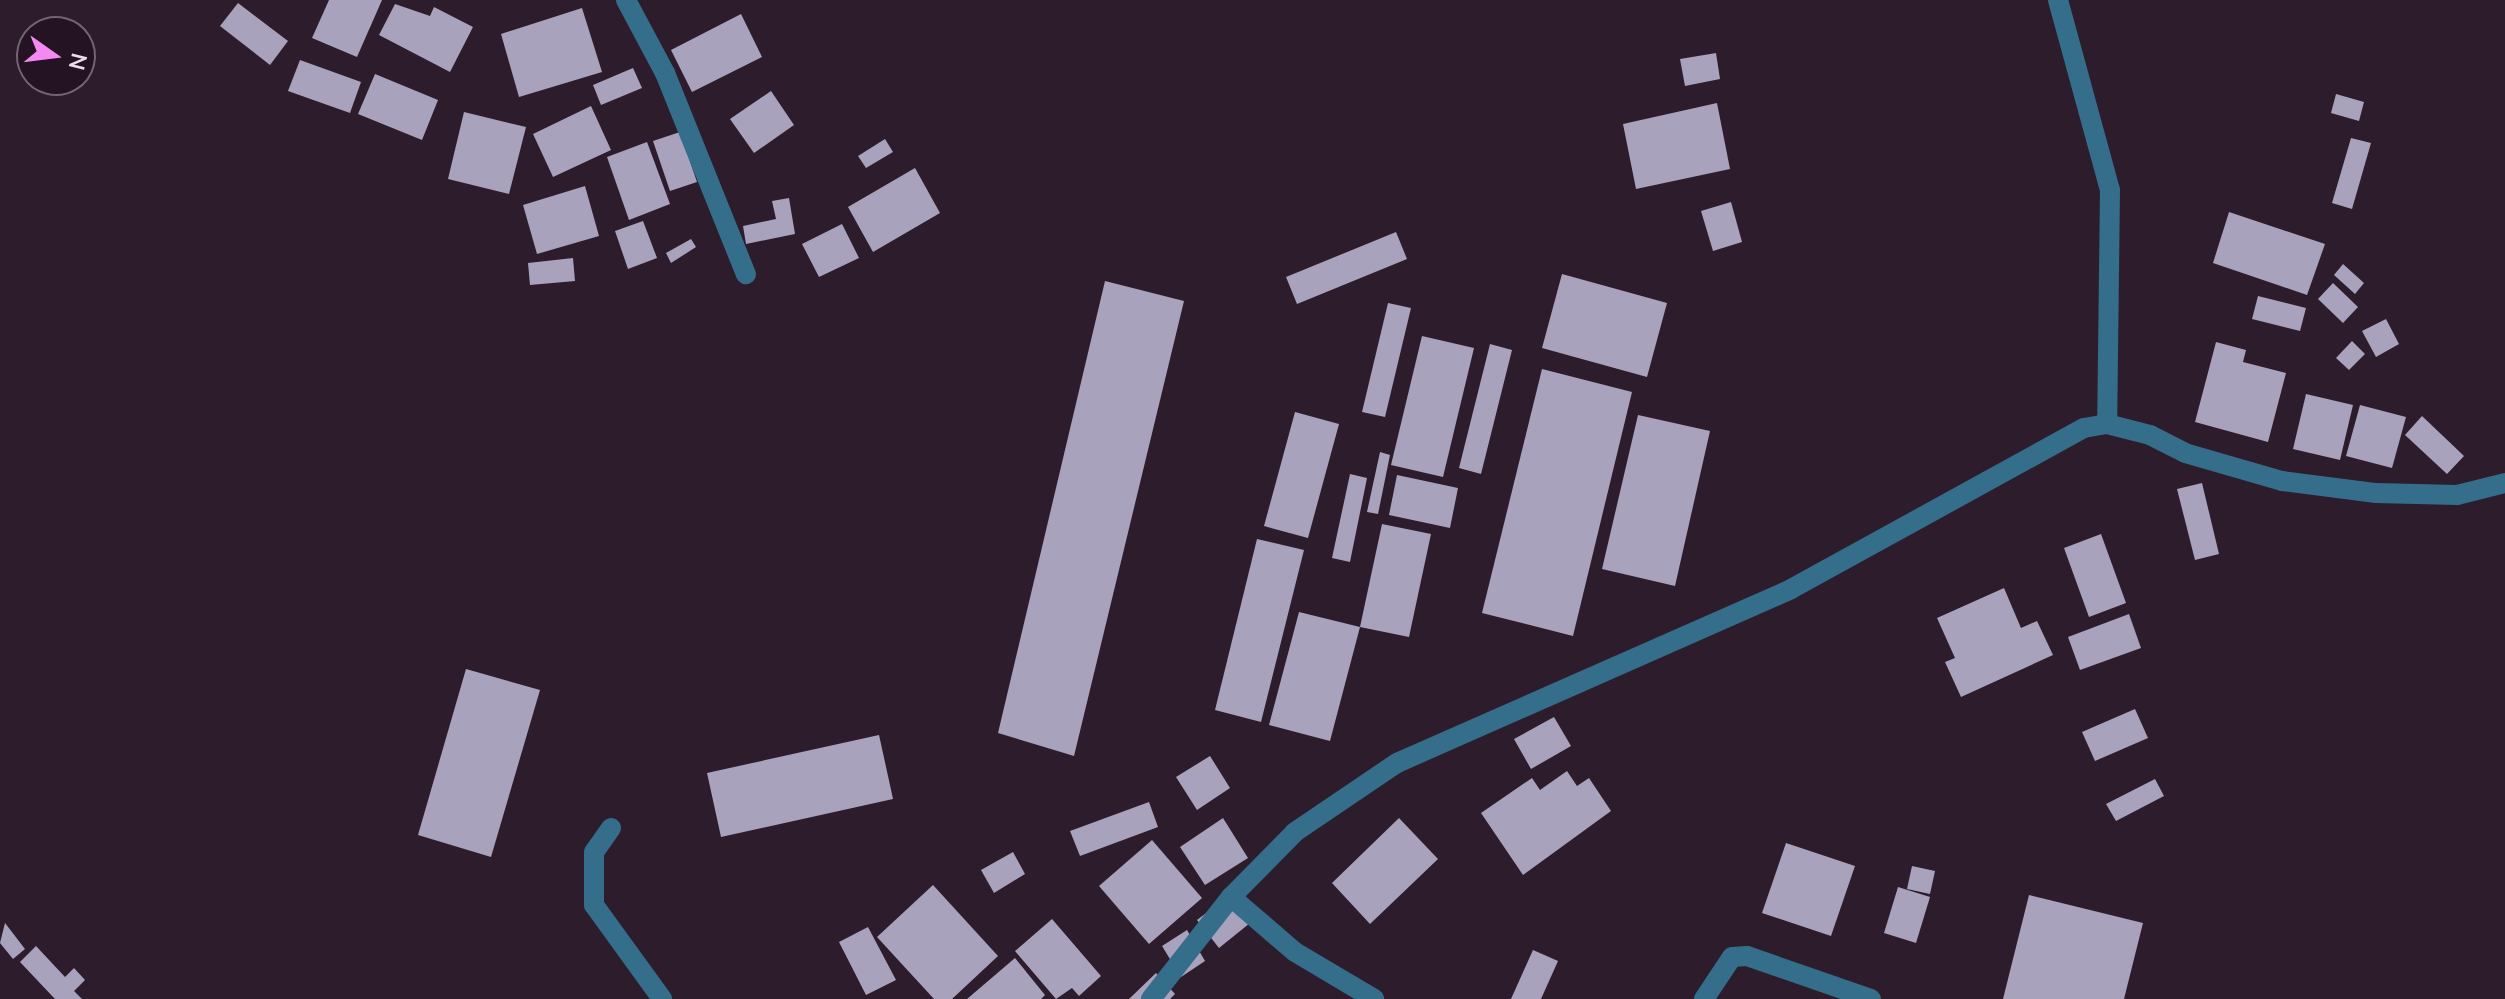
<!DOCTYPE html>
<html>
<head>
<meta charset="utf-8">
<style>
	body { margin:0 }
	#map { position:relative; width:2505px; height:999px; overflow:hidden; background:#2d1d2c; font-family:"Nunito Sans",sans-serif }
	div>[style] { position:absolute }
	.building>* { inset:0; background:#a9a2bc }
	.minor>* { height:20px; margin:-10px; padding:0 10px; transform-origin:10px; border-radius:10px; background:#346e8a }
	span { translate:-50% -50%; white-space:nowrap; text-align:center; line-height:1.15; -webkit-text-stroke:8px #231323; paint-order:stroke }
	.north { position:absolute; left:16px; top:16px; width:80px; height:80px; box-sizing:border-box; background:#231323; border:2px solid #736472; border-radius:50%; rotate:104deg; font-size:22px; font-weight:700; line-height:32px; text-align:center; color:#eadee9 }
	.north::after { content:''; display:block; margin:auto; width:28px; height:36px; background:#f389f1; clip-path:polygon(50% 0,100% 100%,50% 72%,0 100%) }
</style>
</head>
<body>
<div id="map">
	<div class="building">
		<div style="clip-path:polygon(329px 0,382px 0,357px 57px,312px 38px)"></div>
		<div style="clip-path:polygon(238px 3px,288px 41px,270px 65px,220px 26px)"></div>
		<div style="clip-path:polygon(395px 4px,430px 16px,434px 7px,473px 27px,450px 72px,379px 35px)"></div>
		<div style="clip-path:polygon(582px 8px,602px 72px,519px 97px,501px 34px)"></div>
		<div style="clip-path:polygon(741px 14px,762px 57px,692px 92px,671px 50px)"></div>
		<div style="clip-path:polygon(1716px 53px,1720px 79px,1685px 86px,1680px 59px)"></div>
		<div style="clip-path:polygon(300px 60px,361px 82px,350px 113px,288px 91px)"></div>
		<div style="clip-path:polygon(633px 68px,642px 88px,601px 105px,593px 85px)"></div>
		<div style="clip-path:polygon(375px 74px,438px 100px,422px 140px,358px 114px)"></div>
		<div style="clip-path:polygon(771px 91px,794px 125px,754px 153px,730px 119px)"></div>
		<div style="clip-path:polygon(2336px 94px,2364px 102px,2359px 121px,2331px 113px)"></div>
		<div style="clip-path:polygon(1717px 103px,1730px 169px,1636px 189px,1623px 124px)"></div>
		<div style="clip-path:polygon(591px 106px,611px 150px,553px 177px,533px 134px)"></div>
		<div style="clip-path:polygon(464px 112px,526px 127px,509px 194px,448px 179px)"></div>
		<div style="clip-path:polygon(680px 132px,697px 182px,670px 191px,653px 141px)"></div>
		<div style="clip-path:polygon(2351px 138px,2371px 143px,2352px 209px,2332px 203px)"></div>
		<div style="clip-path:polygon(885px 139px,893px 152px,866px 168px,858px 156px)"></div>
		<div style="clip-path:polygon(647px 142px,670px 204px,629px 220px,607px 157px)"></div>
		<div style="clip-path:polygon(915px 168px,940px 213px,873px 252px,848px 207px)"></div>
		<div style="clip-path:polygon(585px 186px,599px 236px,537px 254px,523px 205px)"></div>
		<div style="clip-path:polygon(789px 198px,795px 234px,746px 244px,743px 226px,776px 219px,772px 201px)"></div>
		<div style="clip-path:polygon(1731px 202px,1742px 242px,1713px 251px,1701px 211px)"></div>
		<div style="clip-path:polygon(2229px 212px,2325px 244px,2307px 295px,2213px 263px)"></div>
		<div style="clip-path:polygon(643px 221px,657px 258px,628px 269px,615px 231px)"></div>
		<div style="clip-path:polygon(842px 224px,859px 258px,819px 277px,802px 244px)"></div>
		<div style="clip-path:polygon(1396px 232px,1407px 259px,1297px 304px,1286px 277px)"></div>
		<div style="clip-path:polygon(691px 239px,696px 247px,671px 263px,666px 253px)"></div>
		<div style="clip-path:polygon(573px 258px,575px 281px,530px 285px,528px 263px)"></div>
		<div style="clip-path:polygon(2343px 264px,2364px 283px,2355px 294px,2334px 275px)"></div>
		<div style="clip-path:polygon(1562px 274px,1667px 303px,1647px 377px,1542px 348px)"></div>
		<div style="clip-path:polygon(1105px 281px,1184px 301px,1074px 756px,998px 733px)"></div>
		<div style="clip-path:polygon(2333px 283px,2358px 307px,2343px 323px,2318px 299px)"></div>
		<div style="clip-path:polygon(2258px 296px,2306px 308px,2300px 331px,2252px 319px)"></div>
		<div style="clip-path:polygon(1388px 303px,1411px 308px,1385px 417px,1362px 412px)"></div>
		<div style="clip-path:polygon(2386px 319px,2399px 344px,2376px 357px,2362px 331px)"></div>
		<div style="clip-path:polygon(1422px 336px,1474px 348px,1443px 477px,1391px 465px)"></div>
		<div style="clip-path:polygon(2352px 341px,2365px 354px,2349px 370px,2336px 358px)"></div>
		<div style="clip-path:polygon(2216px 342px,2246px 350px,2243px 362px,2286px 373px,2268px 442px,2195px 422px)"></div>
		<div style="clip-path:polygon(1490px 344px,1512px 350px,1481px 474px,1459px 468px)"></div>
		<div style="clip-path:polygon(1542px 369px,1632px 392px,1573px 636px,1482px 613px)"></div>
		<div style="clip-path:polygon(2306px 394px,2353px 405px,2340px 460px,2293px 449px)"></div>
		<div style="clip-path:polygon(2360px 405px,2406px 417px,2392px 468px,2346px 456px)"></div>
		<div style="clip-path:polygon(1295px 412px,1339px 424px,1308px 538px,1264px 526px)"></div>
		<div style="clip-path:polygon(1638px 415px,1710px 431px,1675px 586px,1602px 569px)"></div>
		<div style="clip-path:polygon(2422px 416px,2464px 456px,2447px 474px,2405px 435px)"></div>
		<div style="clip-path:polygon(1380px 452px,1390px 455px,1378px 514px,1367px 512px)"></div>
		<div style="clip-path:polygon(1350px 474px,1367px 478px,1350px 562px,1332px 558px)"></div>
		<div style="clip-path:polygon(1397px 475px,1458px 488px,1450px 528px,1389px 515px)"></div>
		<div style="clip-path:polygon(2202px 483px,2219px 554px,2195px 560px,2177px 489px)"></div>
		<div style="clip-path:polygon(1382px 524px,1431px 534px,1409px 637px,1360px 627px)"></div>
		<div style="clip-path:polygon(2101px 534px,2126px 603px,2089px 617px,2064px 548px)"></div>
		<div style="clip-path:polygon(1257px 539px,1304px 550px,1261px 722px,1215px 710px)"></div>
		<div style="clip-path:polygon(2004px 588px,2021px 628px,2037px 621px,2053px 655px,1961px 697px,1945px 662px,1955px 658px,1937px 618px)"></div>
		<div style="clip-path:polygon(1299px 612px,1360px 627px,1330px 741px,1269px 725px)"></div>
		<div style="clip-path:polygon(2129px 614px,2141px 648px,2080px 670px,2068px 637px)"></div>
		<div style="clip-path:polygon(466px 669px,540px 690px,491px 857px,418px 835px)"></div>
		<div style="clip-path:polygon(2135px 709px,2148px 738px,2095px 761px,2082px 732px)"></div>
		<div style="clip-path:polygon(1554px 717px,1571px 746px,1531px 769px,1514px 739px)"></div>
		<div style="clip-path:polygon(879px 735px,893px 799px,721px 837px,707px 773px)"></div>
		<div style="clip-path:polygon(1210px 756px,1230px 788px,1197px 810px,1176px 777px)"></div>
		<div style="clip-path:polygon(1567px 771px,1577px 786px,1589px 778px,1611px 811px,1523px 875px,1481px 813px,1532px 778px,1540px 790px)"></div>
		<div style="clip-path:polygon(2155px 779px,2164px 796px,2116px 821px,2106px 804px)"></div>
		<div style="clip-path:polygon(1149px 802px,1158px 827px,1080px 856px,1070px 831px)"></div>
		<div style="clip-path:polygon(1223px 818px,1248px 858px,1205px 885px,1180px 847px)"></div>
		<div style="clip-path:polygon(1399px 818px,1438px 859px,1370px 924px,1332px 883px)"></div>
		<div style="clip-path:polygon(1152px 840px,1202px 898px,1149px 944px,1099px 886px)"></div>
		<div style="clip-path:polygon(1786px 843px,1855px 866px,1831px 936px,1762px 913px)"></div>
		<div style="clip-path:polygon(1013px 852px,1025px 874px,994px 893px,981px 870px)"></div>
		<div style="clip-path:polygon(1912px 866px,1935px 871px,1930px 894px,1907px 889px)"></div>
		<div style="clip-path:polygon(933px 885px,998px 956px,952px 999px,934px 999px,877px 937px)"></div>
		<div style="clip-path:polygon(1898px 887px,1930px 897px,1916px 943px,1884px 933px)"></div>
		<div style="clip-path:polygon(1239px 888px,1260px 915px,1219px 948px,1197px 920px)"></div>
		<div style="clip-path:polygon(2029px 895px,2143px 923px,2124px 999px,2003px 999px)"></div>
		<div style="clip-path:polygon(1052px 919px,1101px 976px,1079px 996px,1072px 988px,1056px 999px,1015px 951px)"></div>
		<div style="clip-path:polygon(5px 923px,25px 949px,13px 959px,0 943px)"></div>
		<div style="clip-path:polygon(868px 927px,896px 980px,866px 995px,839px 942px)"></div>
		<div style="clip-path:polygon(1187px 930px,1205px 961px,1181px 977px,1162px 946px)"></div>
		<div style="clip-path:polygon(36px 946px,65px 977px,74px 968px,85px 980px,74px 991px,82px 999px,55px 999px,20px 962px)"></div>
		<div style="clip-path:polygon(1533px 950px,1558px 961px,1541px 999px,1511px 999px)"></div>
		<div style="clip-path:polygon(1015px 958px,1045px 995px,1041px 999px,967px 999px)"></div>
		<div style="clip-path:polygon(1156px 973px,1175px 994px,1170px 999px,1129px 999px)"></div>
	</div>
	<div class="minor">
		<div style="left:626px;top:0;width:83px;rotate:61.9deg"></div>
		<div style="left:665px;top:73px;width:217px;rotate:68.1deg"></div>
		<div style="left:2058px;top:0;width:197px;rotate:74.7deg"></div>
		<div style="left:2110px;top:190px;width:234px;rotate:90.7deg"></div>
		<div style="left:611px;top:828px;width:29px;rotate:125deg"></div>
		<div style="left:594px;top:852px;width:53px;rotate:90deg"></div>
		<div style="left:594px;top:905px;width:116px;rotate:54.1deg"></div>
		<div style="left:1231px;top:897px;width:84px;rotate:40.7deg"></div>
		<div style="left:1295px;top:952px;width:92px;rotate:30.7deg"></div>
		<div style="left:1151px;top:999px;width:130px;rotate:-51.9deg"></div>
		<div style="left:1231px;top:897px;width:91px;rotate:-45.4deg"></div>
		<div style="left:1295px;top:832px;width:123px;rotate:-34.1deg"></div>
		<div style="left:1397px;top:763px;width:431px;rotate:-23.8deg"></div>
		<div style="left:1791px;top:589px;width:334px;rotate:-28.8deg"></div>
		<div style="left:2084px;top:428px;width:23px;rotate:-10deg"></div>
		<div style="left:2107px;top:424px;width:44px;rotate:14.3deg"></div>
		<div style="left:2150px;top:435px;width:39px;rotate:27deg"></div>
		<div style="left:2185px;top:453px;width:101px;rotate:16.1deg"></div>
		<div style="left:2282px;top:481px;width:95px;rotate:7.3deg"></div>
		<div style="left:2376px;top:493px;width:81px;rotate:1.4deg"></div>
		<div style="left:2457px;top:495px;width:49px;rotate:-14deg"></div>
		<div style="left:1704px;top:999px;width:50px;rotate:-56.3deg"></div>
		<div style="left:1732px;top:957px;width:15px;rotate:-4deg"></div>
		<div style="left:1747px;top:956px;width:131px;rotate:19.1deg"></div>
	</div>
	<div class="north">N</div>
</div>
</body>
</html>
